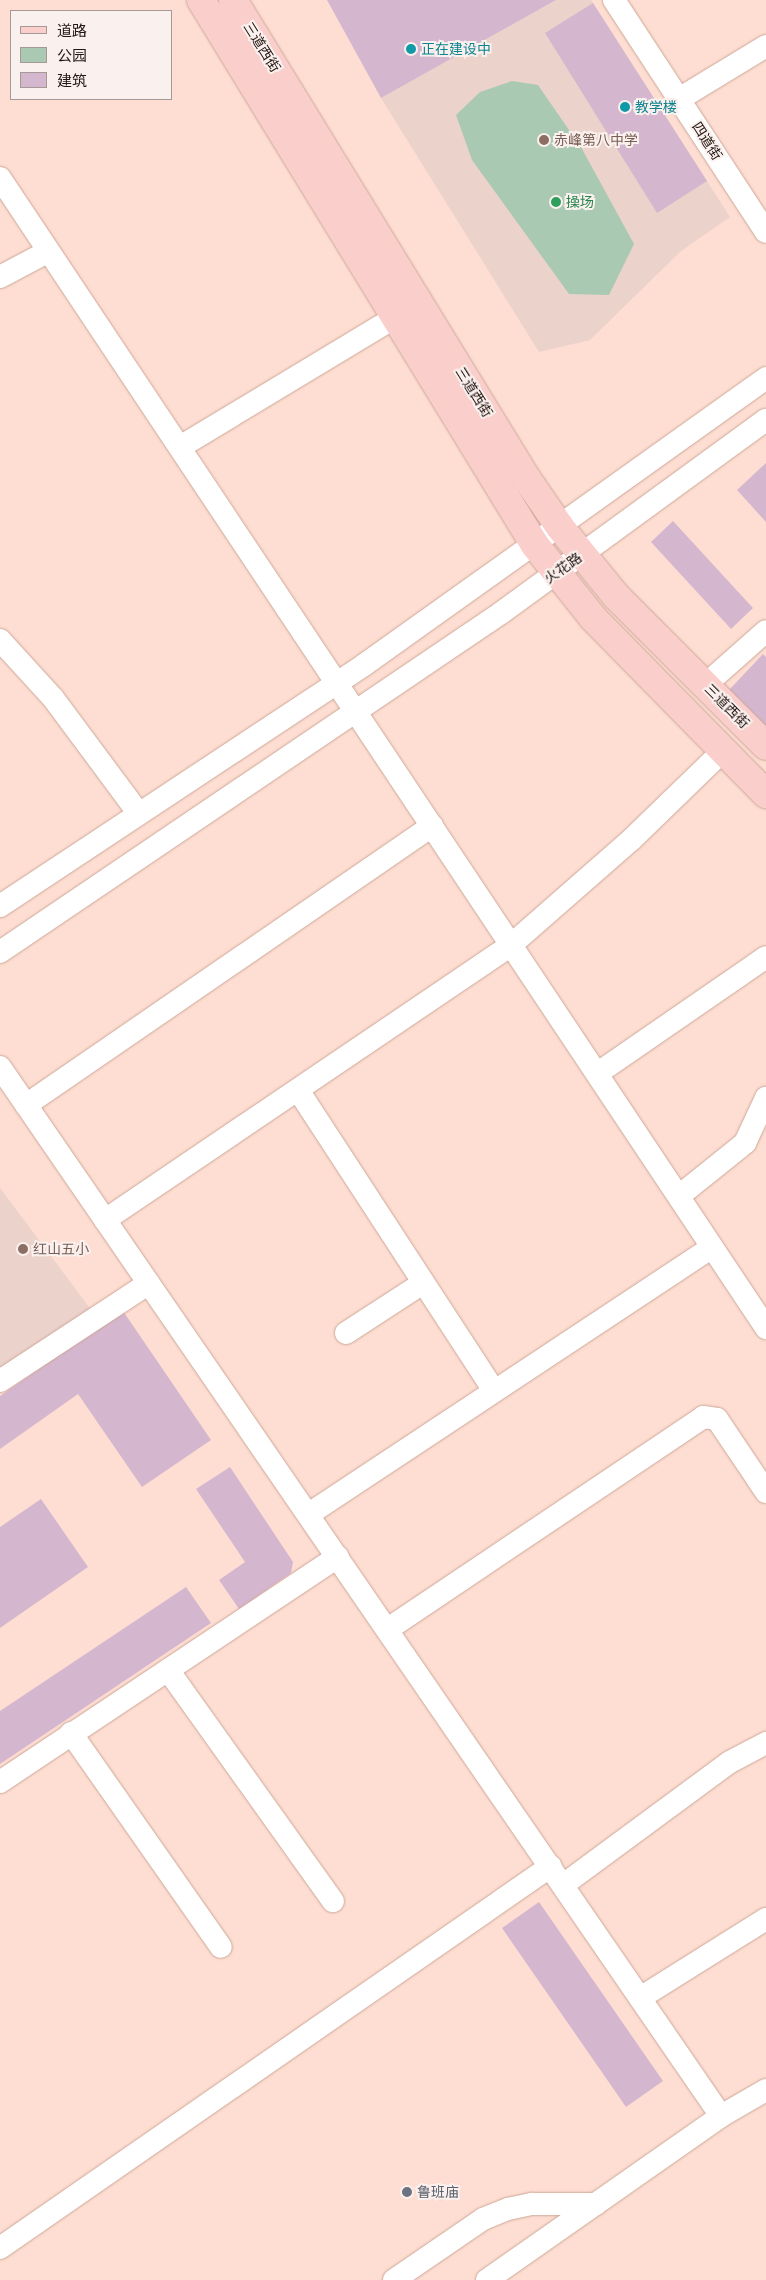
<!DOCTYPE html>
<html>
<head>
<meta charset="utf-8">
<style>
	body { margin:0 }
	#map { position:relative; width:766px; height:2280px; overflow:hidden; background:#feded2; font-family:"PT Serif","Noto Sans SC",serif }
	div>[style] { position:absolute }
	.education>* { inset:0; background:#ebd2cb }
	.green>* { inset:0; background:#aac9b2 }
	.building>* { inset:0; background:#d5b6cf }
	.roads { filter:drop-shadow(0 0 1px #cda799) drop-shadow(0 0 1px #cda799) }
	.minor>* { height:22px; margin:-11px; padding:0 11px; transform-origin:11px; border-radius:11px; background:#fff }
	.major>* { height:28px; margin:-14px; padding:0 14px; transform-origin:14px; border-radius:14px; background:#facecb }
	.dots>* { width:14px; height:14px; translate:-50% -50%; box-sizing:border-box; border:2px solid #faf1ee; border-radius:50% }
	span { translate:-50% -50%; white-space:nowrap; text-align:center; line-height:1.15; -webkit-text-stroke:4px #faf1ee; paint-order:stroke }
	.street-label { font-size:14px; color:#241611 }
	.culture-label { font-size:14px; color:#0d838f }
	.left { translate:0 -50%; text-align:left }
	.education-label { font-size:14px; color:#785e54 }
	.leisure-label { font-size:14px; color:#27864d }
	.worship-label { font-size:14px; color:#5b616d }
	.legend { position:absolute; left:10px; top:10px; width:162px; height:90px; box-sizing:border-box; background:#faf1ee; border:1px solid #a49996; margin:0; padding:6px 9px; list-style:none; font-size:15px; color:#241611 }
	.legend li { display:flex; align-items:center; gap:10px; height:25px }
	.legend b { width:25px; border:1px solid #a49996 }
</style>
</head>
<body>
<div id="map">
	<div class="education">
		<div style="clip-path:polygon(556px 0,591px 0,730px 217px,681px 251px,590px 340px,539px 352px,381px 98px)"></div>
		<div style="clip-path:polygon(0 1188px,92px 1311px,0 1372px)"></div>
	</div>
	<div class="green">
		<div style="clip-path:polygon(512px 81px,538px 85px,582px 149px,634px 244px,609px 295px,569px 294px,472px 160px,456px 115px,480px 92px)"></div>
	</div>
	<div class="building">
		<div style="clip-path:polygon(327px 0,556px 0,381px 98px)"></div>
		<div style="clip-path:polygon(593px 3px,707px 181px,657px 213px,545px 33px)"></div>
		<div style="clip-path:polygon(766px 463px,766px 522px,737px 490px)"></div>
		<div style="clip-path:polygon(673px 521px,753px 608px,731px 629px,651px 542px)"></div>
		<div style="clip-path:polygon(763px 654px,766px 657px,766px 728px,728px 691px)"></div>
		<div style="clip-path:polygon(123px 1311px,211px 1440px,142px 1487px,78px 1394px,0 1449px,0 1396px)"></div>
		<div style="clip-path:polygon(230px 1467px,293px 1562px,291px 1573px,239px 1609px,219px 1580px,245px 1562px,196px 1489px)"></div>
		<div style="clip-path:polygon(41px 1499px,88px 1567px,0 1628px,0 1527px)"></div>
		<div style="clip-path:polygon(186px 1587px,211px 1623px,0 1764px,0 1711px)"></div>
		<div style="clip-path:polygon(539px 1902px,663px 2081px,626px 2107px,502px 1928px)"></div>
	</div>
	<div class="roads">
		<div class="minor">
			<div style="left:614px;top:0;width:277px;rotate:56.8deg"></div>
			<div style="left:679px;top:99px;width:102px;rotate:-31.3deg"></div>
			<div style="left:0;top:178px;width:1382px;rotate:56.33deg"></div>
			<div style="left:0;top:277px;width:55px;rotate:-28deg"></div>
			<div style="left:180px;top:447px;width:250px;rotate:-31.1deg"></div>
			<div style="left:0;top:640px;width:79px;rotate:47.6deg"></div>
			<div style="left:53px;top:698px;width:144px;rotate:53.4deg"></div>
			<div style="left:705px;top:685px;width:81px;rotate:-41.5deg"></div>
			<div style="left:0;top:906px;width:437px;rotate:-33.5deg"></div>
			<div style="left:364px;top:665px;width:494px;rotate:-35.5deg"></div>
			<div style="left:0;top:952px;width:605px;rotate:-34.08deg"></div>
			<div style="left:501px;top:613px;width:328px;rotate:-36.1deg"></div>
			<div style="left:0;top:1067px;width:1273px;rotate:55.5deg"></div>
			<div style="left:598px;top:1073px;width:204px;rotate:-34.6deg"></div>
			<div style="left:298px;top:1090px;width:359px;rotate:56.9deg"></div>
			<div style="left:26px;top:1105px;width:493px;rotate:-34.5deg"></div>
			<div style="left:679px;top:1196px;width:85px;rotate:-38.8deg"></div>
			<div style="left:745px;top:1143px;width:50px;rotate:-65deg"></div>
			<div style="left:105px;top:1220px;width:490px;rotate:-34.1deg"></div>
			<div style="left:511px;top:945px;width:159px;rotate:-41.2deg"></div>
			<div style="left:631px;top:840px;width:128px;rotate:-44.1deg"></div>
			<div style="left:346px;top:1333px;width:92px;rotate:-33deg"></div>
			<div style="left:0;top:1381px;width:178px;rotate:-33.3deg"></div>
			<div style="left:309px;top:1514px;width:483px;rotate:-33.5deg"></div>
			<div style="left:388px;top:1629px;width:380px;rotate:-33.9deg"></div>
			<div style="left:703px;top:1417px;width:14px;rotate:8deg"></div>
			<div style="left:717px;top:1419px;width:88px;rotate:56.1deg"></div>
			<div style="left:168px;top:1670px;width:284px;rotate:54.5deg"></div>
			<div style="left:71px;top:1733px;width:261px;rotate:55deg"></div>
			<div style="left:0;top:1782px;width:406px;rotate:-33.7deg"></div>
			<div style="left:563px;top:1885px;width:207px;rotate:-36.4deg"></div>
			<div style="left:730px;top:1762px;width:41px;rotate:-27.8deg"></div>
			<div style="left:640px;top:1998px;width:149px;rotate:-32.1deg"></div>
			<div style="left:0;top:2248px;width:670px;rotate:-34.73deg"></div>
			<div style="left:394px;top:2280px;width:108px;rotate:-34.4deg"></div>
			<div style="left:483px;top:2219px;width:27px;rotate:-22deg"></div>
			<div style="left:508px;top:2209px;width:25px;rotate:-12deg"></div>
			<div style="left:532px;top:2204px;width:64px"></div>
			<div style="left:487px;top:2280px;width:286px;rotate:-35deg"></div>
			<div style="left:721px;top:2116px;width:52px;rotate:-30deg"></div>
		</div>
		<div class="major">
			<div style="left:201px;top:0;width:639px;rotate:58.5deg"></div>
			<div style="left:535px;top:545px;width:93px;rotate:51.5deg"></div>
			<div style="left:593px;top:618px;width:247px;rotate:45.5deg"></div>
			<div style="left:233px;top:0;width:562px;rotate:58.46deg"></div>
			<div style="left:527px;top:479px;width:58px;rotate:55.5deg"></div>
			<div style="left:560px;top:527px;width:89px;rotate:50.9deg"></div>
			<div style="left:616px;top:596px;width:212px;rotate:45deg"></div>
		</div>
	</div>
	<div class="dots">
		<div style="left:411px;top:49px;background:#0f9aa8"></div>
		<div style="left:625px;top:107px;background:#0f9aa8"></div>
		<div style="left:544px;top:140px;background:#8d6e63"></div>
		<div style="left:556px;top:202px;background:#2e9e5b"></div>
		<div style="left:23px;top:1249px;background:#8d6e63"></div>
		<div style="left:407px;top:2192px;background:#6b7280"></div>
	</div>
	<div class="street-label">
		<span style="left:262px;top:47px;rotate:58deg">三道西街</span>
		<span style="left:707px;top:141px;rotate:57deg">四道街</span>
		<span style="left:474px;top:392px;rotate:58deg">三道西街</span>
		<span style="left:563px;top:568px;rotate:-36deg">火花路</span>
		<span style="left:727px;top:706px;rotate:45deg">三道西街</span>
	</div>
	<div class="culture-label">
		<span class="left" style="left:421px;top:49px">正在建设中</span>
		<span class="left" style="left:635px;top:107px">教学楼</span>
	</div>
	<div class="education-label">
		<span class="left" style="left:554px;top:140px">赤峰第八中学</span>
		<span class="left" style="left:33px;top:1249px">红山五小</span>
	</div>
	<div class="leisure-label">
		<span class="left" style="left:566px;top:202px">操场</span>
	</div>
	<div class="worship-label">
		<span class="left" style="left:417px;top:2192px">鲁班庙</span>
	</div>
	<ul class="legend">
	<li><b style="height:6px;background:#facecb"></b>道路</li>
	<li><b style="height:14px;background:#aac9b2"></b>公园</li>
	<li><b style="height:14px;background:#d5b6cf"></b>建筑</li>
	</ul>
</div>
</body>
</html>
